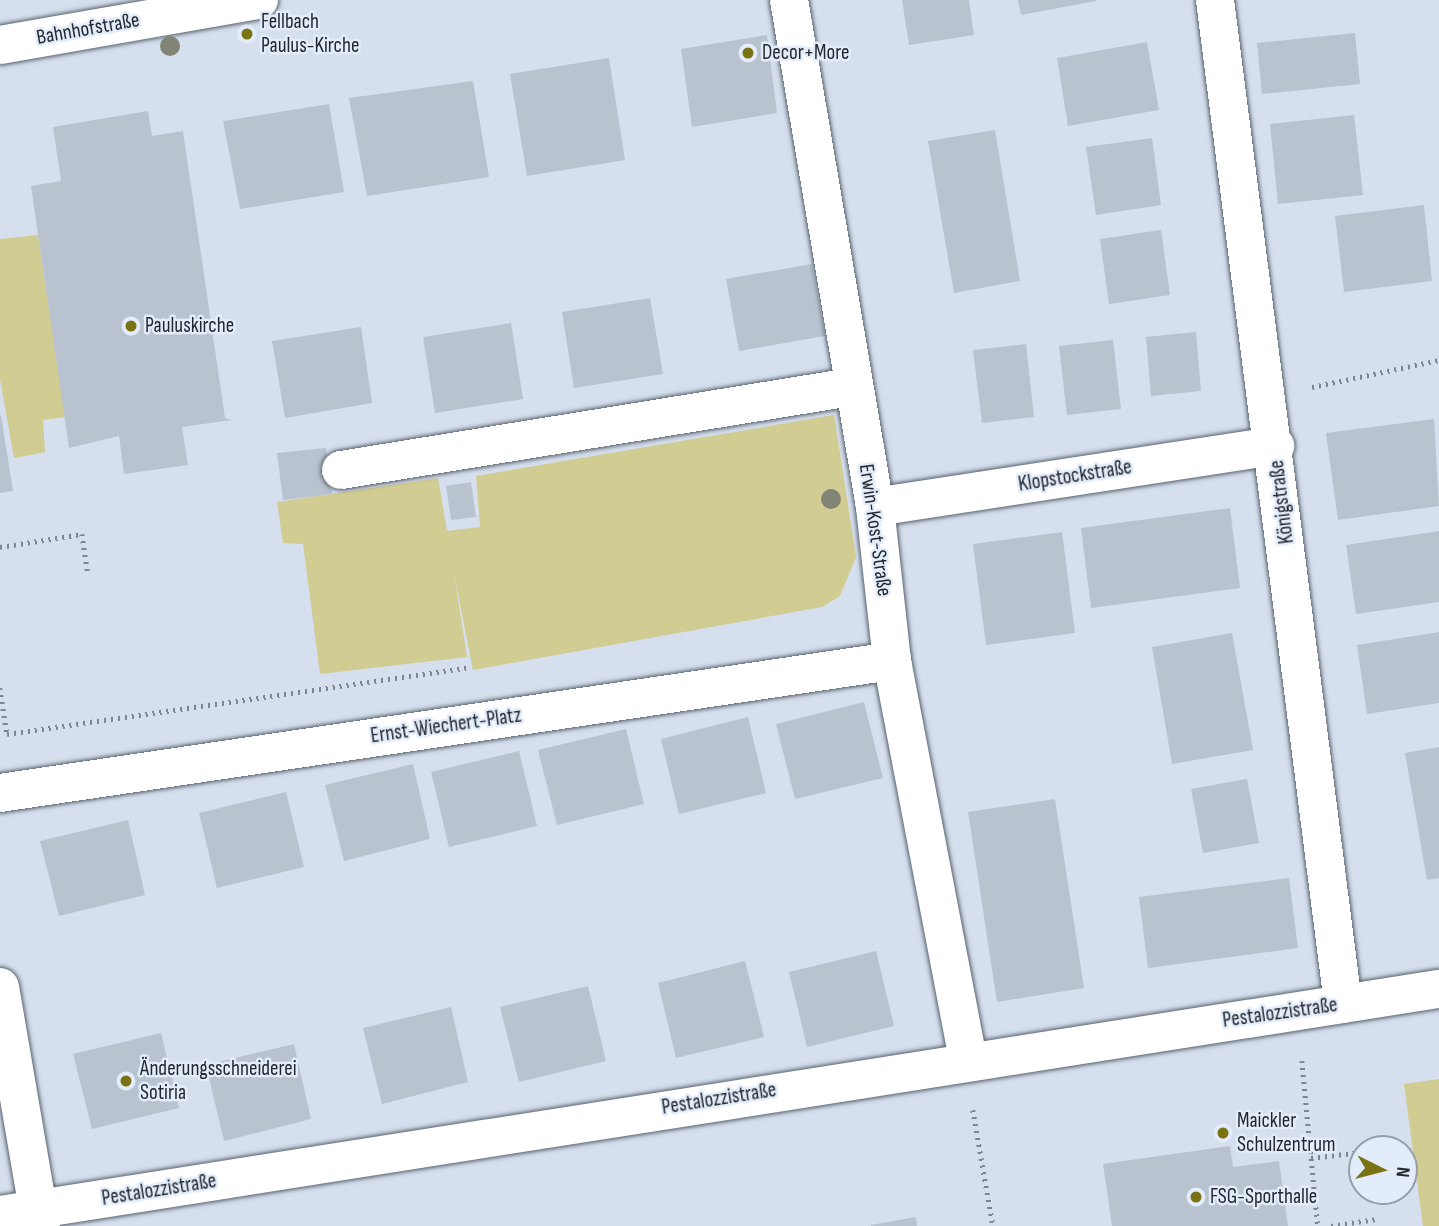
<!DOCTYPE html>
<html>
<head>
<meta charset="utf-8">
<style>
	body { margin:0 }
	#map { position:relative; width:1439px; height:1226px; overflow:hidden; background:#d5dfed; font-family:"Sofia Sans Condensed",sans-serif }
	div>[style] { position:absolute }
	.green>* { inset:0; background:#d1cc91 }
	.building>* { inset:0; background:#b9c3d0 }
	.path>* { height:4.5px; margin-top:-2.25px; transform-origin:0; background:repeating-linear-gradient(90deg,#7e858f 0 2px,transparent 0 7px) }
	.roads { filter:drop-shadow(0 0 2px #59626e) drop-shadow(0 0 2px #59626e) }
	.minor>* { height:38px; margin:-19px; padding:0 19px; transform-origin:19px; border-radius:19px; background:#fff }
	.trees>* { width:20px; height:20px; margin:-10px; border-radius:50%; background:#828476 }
	.dots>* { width:19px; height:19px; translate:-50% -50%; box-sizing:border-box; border:4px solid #e2ecfa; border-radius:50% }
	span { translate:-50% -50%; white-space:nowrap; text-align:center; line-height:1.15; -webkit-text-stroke:5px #e2ecfa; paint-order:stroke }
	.poi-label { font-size:21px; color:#24282d }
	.left { translate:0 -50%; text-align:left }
	.street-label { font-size:21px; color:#24282d }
	.north { position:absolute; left:1348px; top:1135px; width:70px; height:70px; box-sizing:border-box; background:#e2ecfa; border:2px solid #969ea8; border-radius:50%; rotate:96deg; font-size:19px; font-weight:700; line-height:28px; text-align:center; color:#24282d }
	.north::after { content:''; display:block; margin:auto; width:24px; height:32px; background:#7a7213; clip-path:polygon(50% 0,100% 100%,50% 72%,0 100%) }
</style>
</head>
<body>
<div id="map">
	<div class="green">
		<div style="clip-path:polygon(38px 235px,65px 417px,43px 420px,45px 452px,14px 458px,0 379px,0 239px)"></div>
		<div style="clip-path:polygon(834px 415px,856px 557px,840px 596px,822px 607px,473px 670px,454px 574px,467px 657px,320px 674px,303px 544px,283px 543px,277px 502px,438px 478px,447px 531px,480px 527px,476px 476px)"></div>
		<div style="clip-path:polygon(1439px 1079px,1439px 1226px,1423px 1226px,1404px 1084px)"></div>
	</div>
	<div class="building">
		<div style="clip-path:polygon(902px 0,969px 0,974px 35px,909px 45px)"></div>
		<div style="clip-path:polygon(1018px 0,1096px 0,1096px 1px,1021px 15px)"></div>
		<div style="clip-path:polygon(1355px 33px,1360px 84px,1262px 94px,1257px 43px)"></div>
		<div style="clip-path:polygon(767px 35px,777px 113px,692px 127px,681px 49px)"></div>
		<div style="clip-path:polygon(1147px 42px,1159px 110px,1068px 126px,1057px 58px)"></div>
		<div style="clip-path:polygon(609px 58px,625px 160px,527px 176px,510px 74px)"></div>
		<div style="clip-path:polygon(473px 81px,489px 177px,367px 196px,349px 98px)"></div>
		<div style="clip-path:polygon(329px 104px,344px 192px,240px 209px,223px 121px)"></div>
		<div style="clip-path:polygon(148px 111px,152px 136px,183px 131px,225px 418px,232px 420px,182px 427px,188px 465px,124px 474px,119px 436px,69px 448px,31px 186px,61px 181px,53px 127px)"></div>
		<div style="clip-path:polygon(1354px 115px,1363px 195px,1278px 204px,1270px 124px)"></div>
		<div style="clip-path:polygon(995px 130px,1020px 281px,954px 293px,928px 141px)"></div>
		<div style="clip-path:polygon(1152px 138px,1161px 205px,1096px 215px,1086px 147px)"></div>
		<div style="clip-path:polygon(1424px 205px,1432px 281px,1344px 292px,1335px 216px)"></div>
		<div style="clip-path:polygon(1161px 230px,1170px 295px,1109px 304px,1100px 239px)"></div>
		<div style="clip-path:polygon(812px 264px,825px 336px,739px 351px,726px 279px)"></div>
		<div style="clip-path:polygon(650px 298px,663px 374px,574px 388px,562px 312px)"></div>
		<div style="clip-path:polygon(511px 323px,523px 399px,435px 413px,423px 337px)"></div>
		<div style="clip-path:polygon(361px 327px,372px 403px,285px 418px,272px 341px)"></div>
		<div style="clip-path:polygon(1196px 332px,1201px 391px,1151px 396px,1146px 337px)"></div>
		<div style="clip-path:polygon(1113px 340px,1121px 409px,1067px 415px,1059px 346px)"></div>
		<div style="clip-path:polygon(1026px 344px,1034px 417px,982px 423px,973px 350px)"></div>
		<div style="clip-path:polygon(1px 415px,13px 491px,0 493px,0 416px)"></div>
		<div style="clip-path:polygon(1434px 419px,1439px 506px,1338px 520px,1326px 433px)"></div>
		<div style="clip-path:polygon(326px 448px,332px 494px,283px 500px,277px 453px)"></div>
		<div style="clip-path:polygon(471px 482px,476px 517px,451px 520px,446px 486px)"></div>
		<div style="clip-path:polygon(1230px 508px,1240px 588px,1091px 608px,1081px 528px)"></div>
		<div style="clip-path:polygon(1439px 531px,1439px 602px,1356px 614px,1346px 545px)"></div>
		<div style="clip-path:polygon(1062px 532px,1075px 633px,986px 645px,973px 544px)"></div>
		<div style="clip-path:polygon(1439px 632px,1439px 703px,1367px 714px,1357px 645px)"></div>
		<div style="clip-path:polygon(1232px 633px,1253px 750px,1172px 764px,1152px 647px)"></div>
		<div style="clip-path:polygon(864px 702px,883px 778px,795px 799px,776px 724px)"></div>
		<div style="clip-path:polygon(748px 717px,766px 793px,679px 814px,661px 739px)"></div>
		<div style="clip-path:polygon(626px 729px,644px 804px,557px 825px,538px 750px)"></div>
		<div style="clip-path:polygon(1439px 747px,1439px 878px,1427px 880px,1405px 753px)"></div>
		<div style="clip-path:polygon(519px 751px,537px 826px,449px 847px,431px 772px)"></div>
		<div style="clip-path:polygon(413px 764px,430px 839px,344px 861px,325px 785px)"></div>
		<div style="clip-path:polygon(1247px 779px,1259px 843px,1203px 853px,1191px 789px)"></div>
		<div style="clip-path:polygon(286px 792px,304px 867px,217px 888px,199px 813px)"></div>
		<div style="clip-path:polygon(1055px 799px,1084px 988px,997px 1002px,968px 812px)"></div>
		<div style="clip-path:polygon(128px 820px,145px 895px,59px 916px,40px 841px)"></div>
		<div style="clip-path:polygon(1289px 878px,1298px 948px,1148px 968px,1139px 897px)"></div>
		<div style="clip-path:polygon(876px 951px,894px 1026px,807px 1047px,789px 972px)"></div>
		<div style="clip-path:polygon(745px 961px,764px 1037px,676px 1058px,658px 983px)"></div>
		<div style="clip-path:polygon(588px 986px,606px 1061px,519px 1082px,500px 1007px)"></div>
		<div style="clip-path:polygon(451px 1007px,468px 1082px,382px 1104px,363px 1028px)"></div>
		<div style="clip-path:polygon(161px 1033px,179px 1108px,92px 1129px,73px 1054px)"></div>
		<div style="clip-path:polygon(294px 1044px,311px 1119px,224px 1141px,206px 1065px)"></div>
		<div style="clip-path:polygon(1230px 1146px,1233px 1167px,1279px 1161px,1288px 1226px,1112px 1226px,1103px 1164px)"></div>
		<div style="clip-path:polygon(916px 1217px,917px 1226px,871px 1226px,871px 1225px)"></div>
	</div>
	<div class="path">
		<div style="left:1312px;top:387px;width:130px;rotate:-12deg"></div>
		<div style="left:0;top:547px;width:83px;rotate:-9deg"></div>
		<div style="left:82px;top:534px;width:40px;rotate:81.5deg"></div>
		<div style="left:0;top:688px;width:47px;rotate:81.3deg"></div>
		<div style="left:7px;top:734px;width:464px;rotate:-8.2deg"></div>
		<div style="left:1302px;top:1061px;width:166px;rotate:84.5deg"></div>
		<div style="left:973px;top:1110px;width:118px;rotate:80.2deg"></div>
		<div style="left:1311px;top:1158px;width:51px;rotate:-6.7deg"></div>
		<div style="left:1331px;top:1226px;width:46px;rotate:-8.8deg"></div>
	</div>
	<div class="roads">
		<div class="minor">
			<div style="left:789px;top:0;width:514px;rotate:80.37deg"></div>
			<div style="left:875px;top:507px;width:155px;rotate:83.7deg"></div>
			<div style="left:892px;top:661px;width:404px;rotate:79.2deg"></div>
			<div style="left:1215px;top:0;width:1012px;rotate:82.73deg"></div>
			<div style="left:0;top:45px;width:263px;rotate:-9.9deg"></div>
			<div style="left:341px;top:470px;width:517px;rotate:-9.24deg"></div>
			<div style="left:875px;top:507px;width:405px;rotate:-8.7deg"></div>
			<div style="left:0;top:793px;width:902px;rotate:-8.42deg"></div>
			<div style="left:0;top:987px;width:242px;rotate:80.3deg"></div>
			<div style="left:0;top:1215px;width:1457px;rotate:-8.93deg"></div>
		</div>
	</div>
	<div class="trees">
		<div style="left:170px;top:46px"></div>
		<div style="left:831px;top:499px"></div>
	</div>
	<div class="dots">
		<div style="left:247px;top:34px;background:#7a7213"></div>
		<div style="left:748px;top:53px;background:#7a7213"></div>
		<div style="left:131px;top:326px;background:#7a7213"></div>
		<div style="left:126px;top:1081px;background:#7a7213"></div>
		<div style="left:1223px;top:1133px;background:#7a7213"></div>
		<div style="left:1196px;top:1197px;background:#7a7213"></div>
	</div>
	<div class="poi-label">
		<span class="left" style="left:261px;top:34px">Fellbach<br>Paulus-Kirche</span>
		<span class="left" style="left:762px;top:53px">Decor+More</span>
		<span class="left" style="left:145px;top:326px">Pauluskirche</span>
		<span class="left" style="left:140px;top:1081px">Änderungsschneiderei<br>Sotiria</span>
		<span class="left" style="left:1237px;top:1133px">Maickler<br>Schulzentrum</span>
		<span class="left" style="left:1210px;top:1197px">FSG-Sporthalle</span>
	</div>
	<div class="street-label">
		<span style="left:88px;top:29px;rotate:-10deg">Bahnhofstraße</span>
		<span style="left:1075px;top:476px;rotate:-9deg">Klopstockstraße</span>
		<span style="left:1282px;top:502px;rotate:-97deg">Königstraße</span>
		<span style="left:875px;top:530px;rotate:82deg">Erwin-Kost-Straße</span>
		<span style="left:446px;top:726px;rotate:-8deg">Ernst-Wiechert-Platz</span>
		<span style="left:1280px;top:1013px;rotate:-8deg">Pestalozzistraße</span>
		<span style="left:719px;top:1099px;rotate:-9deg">Pestalozzistraße</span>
		<span style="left:159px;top:1190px;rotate:-9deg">Pestalozzistraße</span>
	</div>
	<div class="north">N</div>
</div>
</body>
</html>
